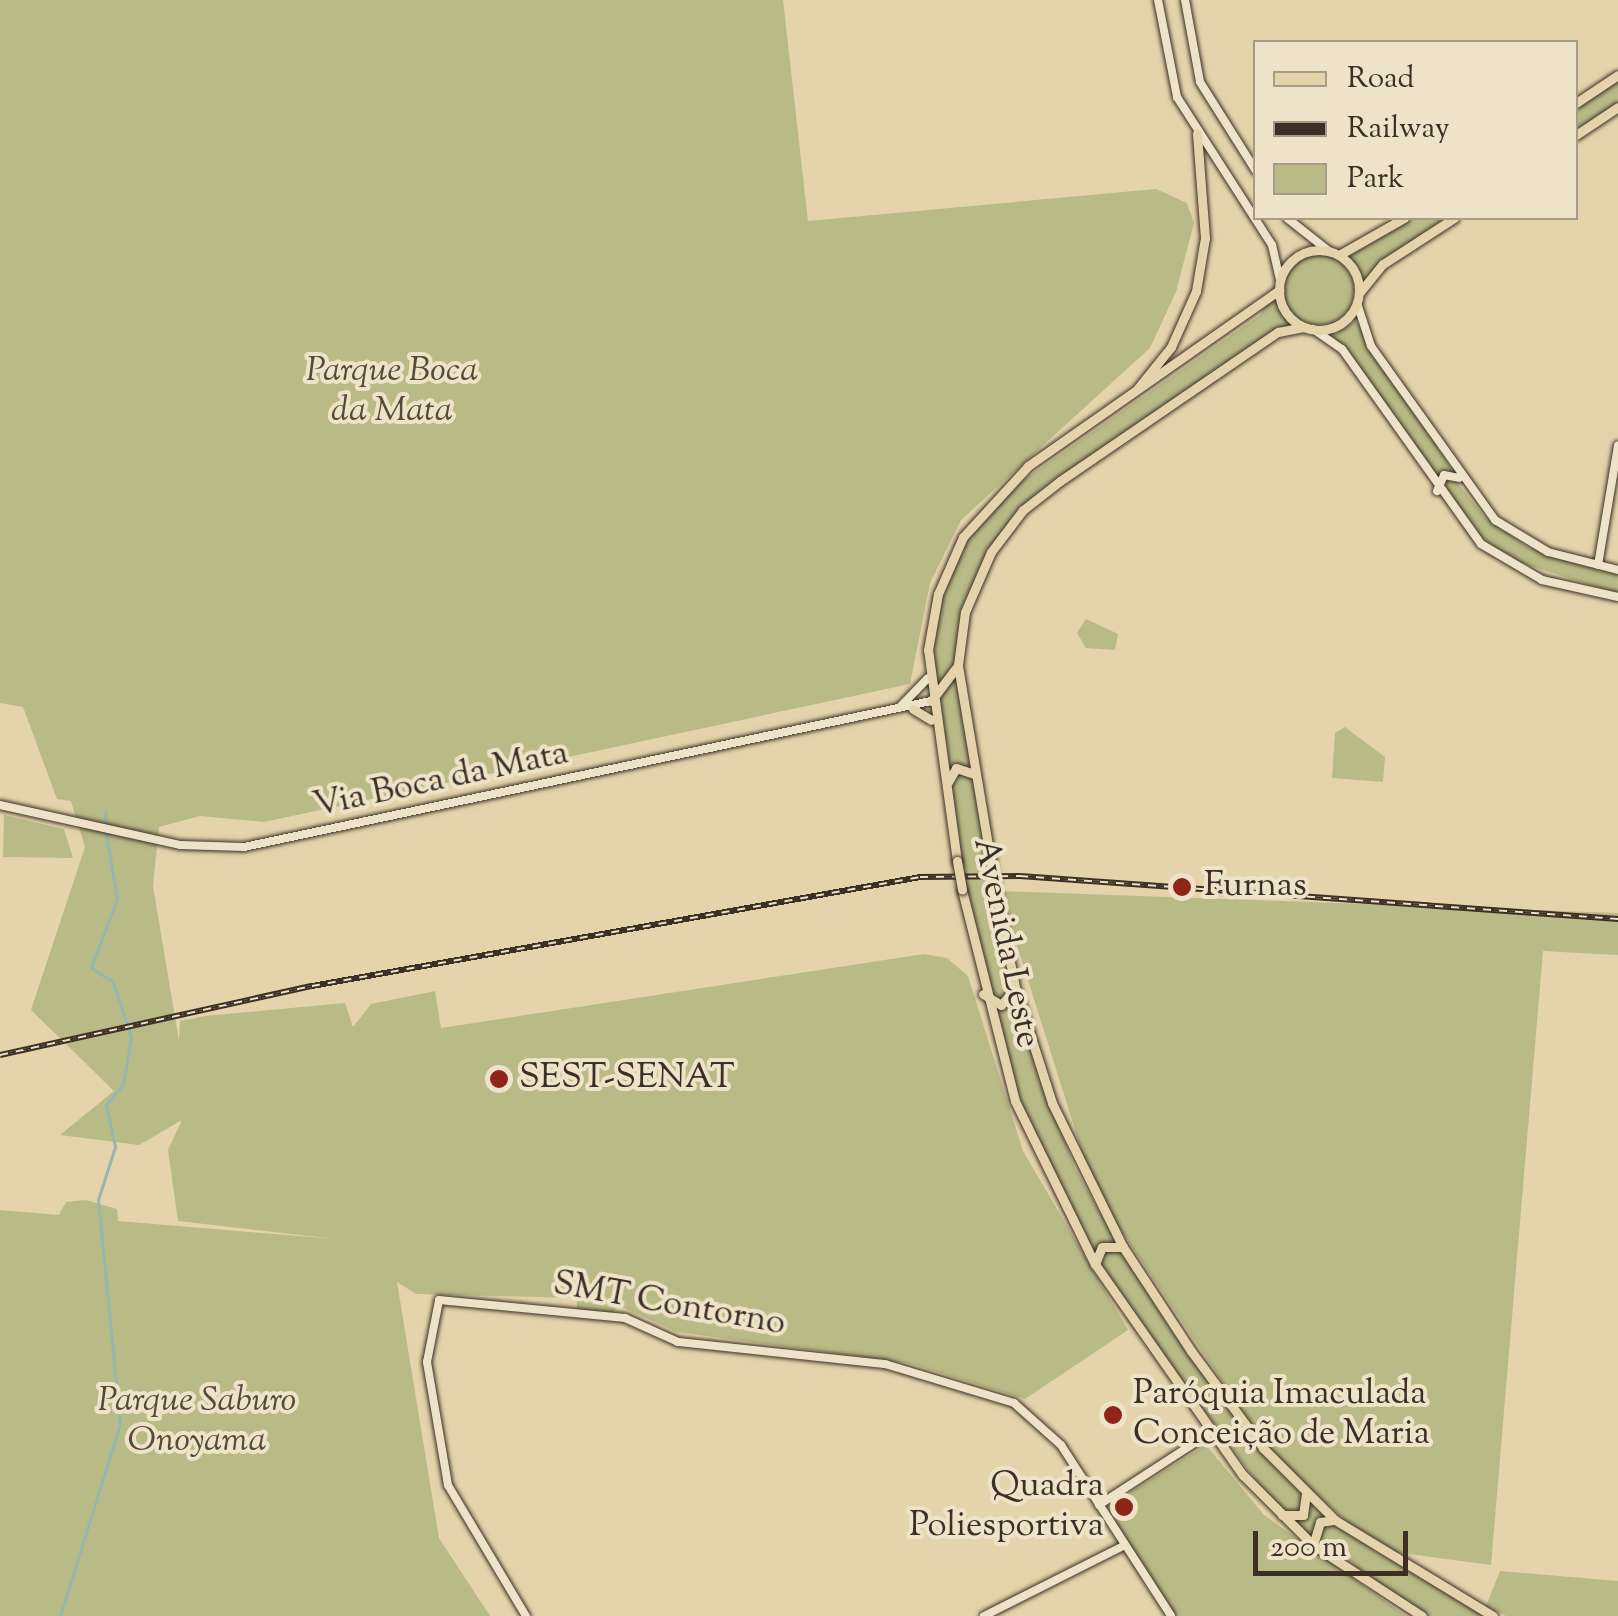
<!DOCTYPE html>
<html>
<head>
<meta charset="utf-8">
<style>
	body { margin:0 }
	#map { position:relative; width:1618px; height:1616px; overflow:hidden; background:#e5d4ab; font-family:"Sorts Mill Goudy",serif }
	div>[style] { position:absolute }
	.green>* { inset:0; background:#b9bb86 }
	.round { border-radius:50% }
	.stream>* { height:2.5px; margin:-1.25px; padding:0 1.25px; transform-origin:1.25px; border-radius:1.25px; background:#96b7af }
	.roads { filter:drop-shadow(0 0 2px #3b2f26) drop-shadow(0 0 2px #3b2f26) }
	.secondary>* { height:8px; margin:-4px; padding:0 4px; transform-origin:4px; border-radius:4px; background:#eee3c8 }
	.primary>* { height:9px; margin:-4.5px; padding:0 4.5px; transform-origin:4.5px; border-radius:4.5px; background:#e5d4ab }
	.primary>.ring { margin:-4.5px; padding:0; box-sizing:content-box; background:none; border:9px solid #e5d4ab; border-radius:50% }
	.rail>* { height:6px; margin-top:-3px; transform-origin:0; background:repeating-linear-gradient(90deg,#eee3c8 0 8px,#3b2f26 0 16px); box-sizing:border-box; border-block:2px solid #3b2f26 }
	.bridges { filter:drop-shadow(0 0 2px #3b2f26) drop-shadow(0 0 2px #3b2f26) }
	.primary-bridge>* { height:9px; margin:-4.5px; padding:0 4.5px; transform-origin:4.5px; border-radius:4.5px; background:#e5d4ab }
	.dots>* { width:28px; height:28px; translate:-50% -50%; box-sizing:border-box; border:5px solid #eee3c8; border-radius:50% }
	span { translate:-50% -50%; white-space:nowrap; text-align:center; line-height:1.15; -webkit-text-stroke:8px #eee3c8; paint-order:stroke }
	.park-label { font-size:35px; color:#544b39; font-style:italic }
	.street-label { font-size:35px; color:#3b2f26 }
	.poi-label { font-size:35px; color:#3b2f26 }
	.left { translate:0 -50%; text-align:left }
	.right { translate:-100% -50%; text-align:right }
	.legend { position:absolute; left:1253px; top:40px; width:325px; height:180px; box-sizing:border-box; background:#eee3c8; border:2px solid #a69b87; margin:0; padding:12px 18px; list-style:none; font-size:30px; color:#3b2f26 }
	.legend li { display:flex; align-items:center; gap:20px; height:50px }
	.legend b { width:50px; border:2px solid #a69b87 }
	.scale { position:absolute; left:1253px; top:1531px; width:155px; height:45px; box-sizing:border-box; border:5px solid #3b2f26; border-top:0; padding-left:12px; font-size:30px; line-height:35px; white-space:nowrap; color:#3b2f26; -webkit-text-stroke:8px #eee3c8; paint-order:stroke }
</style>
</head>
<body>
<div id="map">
	<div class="green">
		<div style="clip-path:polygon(0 0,783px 0,808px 221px,1156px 189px,1187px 203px,1194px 223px,1176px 292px,1150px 348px,961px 520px,930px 583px,910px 684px,264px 822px,200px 816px,159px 827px,153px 886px,179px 1041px,180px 1021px,205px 1016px,345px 1003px,353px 1027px,371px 1004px,435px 991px,441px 1028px,924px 954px,947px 958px,968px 976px,1023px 1151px,1128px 1330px,1025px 1399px,908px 1363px,677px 1332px,617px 1305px,614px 1313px,577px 1309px,577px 1298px,416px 1294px,397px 1282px,439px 1538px,490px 1616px,0 1616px,0 1210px,59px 1215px,66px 1202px,86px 1200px,117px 1209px,118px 1221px,335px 1239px,178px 1221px,168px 1150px,182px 1120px,139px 1145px,60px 1135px,114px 1091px,31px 1010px,85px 847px,71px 801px,57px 799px,23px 707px,0 703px)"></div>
		<div style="clip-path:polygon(1618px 78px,1618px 105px,1576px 130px,1576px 108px)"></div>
		<div style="clip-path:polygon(1408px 218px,1447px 218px,1363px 278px,1346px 255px)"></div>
		<div class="round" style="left:1284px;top:255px;width:70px;height:70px"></div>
		<div style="clip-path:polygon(1276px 289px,1294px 327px,1060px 481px,1003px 531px,966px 613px,960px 665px,1034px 1063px,1075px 1168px,1121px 1251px,1229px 1410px,1303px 1495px,1376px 1552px,1494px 1616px,1427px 1616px,1281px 1514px,1095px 1263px,1030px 1127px,982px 993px,933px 724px,927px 650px,932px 614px,962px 537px,981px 510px,1260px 315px)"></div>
		<div style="clip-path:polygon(1356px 321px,1454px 473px,1435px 483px,1333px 336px)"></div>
		<div style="clip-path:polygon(1443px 480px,1456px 481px,1485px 517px,1527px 547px,1618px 573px,1618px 594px,1509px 559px,1468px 527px)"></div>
		<div style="clip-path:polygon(1086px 619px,1118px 634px,1115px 650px,1086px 648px,1077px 633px)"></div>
		<div style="clip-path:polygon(1345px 727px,1385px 757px,1383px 782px,1332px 778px,1335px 733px)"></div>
		<div style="clip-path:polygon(4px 815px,64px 829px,73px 858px,3px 857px)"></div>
		<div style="clip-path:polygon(1000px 891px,1618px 913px,1618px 955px,1543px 951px,1491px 1565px,1379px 1550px,1271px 1454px,1094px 1190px)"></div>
		<div style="clip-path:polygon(1206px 1445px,1264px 1515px,1406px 1616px,1171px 1616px,1107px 1507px)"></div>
		<div style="clip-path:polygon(1500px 1571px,1618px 1581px,1618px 1616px,1506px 1616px,1486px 1606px)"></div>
	</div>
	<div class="stream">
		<div style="left:106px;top:812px;width:13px;rotate:90deg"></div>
		<div style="left:60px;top:1616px;width:201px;rotate:-72.6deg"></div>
		<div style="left:120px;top:1424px;width:225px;rotate:-95.6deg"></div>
		<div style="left:98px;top:1200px;width:56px;rotate:-72.2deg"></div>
		<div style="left:115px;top:1147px;width:43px;rotate:-102.1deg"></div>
		<div style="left:106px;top:1105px;width:26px;rotate:-50deg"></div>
		<div style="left:123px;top:1085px;width:49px;rotate:-80.5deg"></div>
		<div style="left:131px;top:1037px;width:58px;rotate:-108.1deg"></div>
		<div style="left:113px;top:982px;width:26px;rotate:-148deg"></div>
		<div style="left:91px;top:968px;width:74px;rotate:-69.4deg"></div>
		<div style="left:117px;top:899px;width:67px;rotate:-99.5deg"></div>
	</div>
	<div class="roads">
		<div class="secondary">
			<div style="left:1158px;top:0;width:99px;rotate:78.9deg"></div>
			<div style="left:1177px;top:97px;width:176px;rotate:57.3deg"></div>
			<div style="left:1272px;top:245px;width:37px;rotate:77deg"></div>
			<div style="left:1185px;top:0;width:83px;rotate:79.6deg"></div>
			<div style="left:1200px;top:82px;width:105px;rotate:57.8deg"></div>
			<div style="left:1287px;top:218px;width:55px;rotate:38.3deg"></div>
			<div style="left:1357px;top:303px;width:45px;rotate:72deg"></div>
			<div style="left:1371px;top:346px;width:214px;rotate:54.5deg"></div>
			<div style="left:1495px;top:520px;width:62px;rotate:31.1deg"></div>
			<div style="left:1548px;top:552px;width:72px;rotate:14.4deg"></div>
			<div style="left:1313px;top:329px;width:35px;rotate:35deg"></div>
			<div style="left:1342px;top:349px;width:239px;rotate:54.5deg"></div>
			<div style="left:1481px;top:544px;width:71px;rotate:30.5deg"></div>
			<div style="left:1542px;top:580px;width:78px;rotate:12.6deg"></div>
			<div style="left:1437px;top:491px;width:17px;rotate:-66deg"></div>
			<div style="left:1444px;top:475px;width:15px;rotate:11deg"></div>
			<div style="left:1598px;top:565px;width:121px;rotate:-80.5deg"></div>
			<div style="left:900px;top:707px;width:40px;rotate:-46deg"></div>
			<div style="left:0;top:805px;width:184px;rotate:12.5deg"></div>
			<div style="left:180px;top:845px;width:64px;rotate:1.8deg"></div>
			<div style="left:244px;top:847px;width:702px;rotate:-12deg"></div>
			<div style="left:1099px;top:1505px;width:132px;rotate:-33deg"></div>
			<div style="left:526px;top:1616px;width:152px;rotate:-120.8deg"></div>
			<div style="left:448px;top:1485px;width:125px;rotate:-99.7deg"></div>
			<div style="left:427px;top:1362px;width:63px;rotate:-79deg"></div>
			<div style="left:439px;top:1300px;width:187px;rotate:5.5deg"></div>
			<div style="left:625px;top:1318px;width:58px;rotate:24.4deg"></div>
			<div style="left:678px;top:1342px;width:208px;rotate:6.1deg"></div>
			<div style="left:885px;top:1364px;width:135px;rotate:16.8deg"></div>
			<div style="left:1014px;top:1403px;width:63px;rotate:41.8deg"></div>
			<div style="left:1061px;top:1445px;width:203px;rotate:57.2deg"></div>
			<div style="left:984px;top:1616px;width:158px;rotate:-26.7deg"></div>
		</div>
		<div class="primary">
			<div style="left:1576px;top:103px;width:50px;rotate:-33.7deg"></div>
			<div style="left:1576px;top:135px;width:50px;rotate:-33.7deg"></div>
			<div class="ring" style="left:1279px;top:250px;width:71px;height:71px"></div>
			<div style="left:1339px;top:255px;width:75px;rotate:-29.6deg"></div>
			<div style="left:1360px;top:292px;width:36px;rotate:-51deg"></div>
			<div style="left:1383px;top:264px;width:85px;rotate:-32.9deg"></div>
			<div style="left:1138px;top:388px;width:53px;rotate:-51.2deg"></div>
			<div style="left:1171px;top:347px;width:61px;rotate:-65.9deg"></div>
			<div style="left:1196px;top:291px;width:54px;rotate:-80.4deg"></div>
			<div style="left:1205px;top:238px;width:105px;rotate:-94.4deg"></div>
			<div style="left:931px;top:701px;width:41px;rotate:-52.9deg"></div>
			<div style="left:913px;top:709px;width:21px;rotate:31deg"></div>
			<div style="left:948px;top:782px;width:16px;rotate:-60deg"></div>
			<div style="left:956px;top:768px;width:19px;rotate:18deg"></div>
			<div style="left:990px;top:857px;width:195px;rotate:-99.5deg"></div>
			<div style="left:958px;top:665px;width:53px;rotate:-82.5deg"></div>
			<div style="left:965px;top:612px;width:65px;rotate:-66.6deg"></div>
			<div style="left:991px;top:552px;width:53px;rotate:-52.7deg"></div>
			<div style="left:1023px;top:510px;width:47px;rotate:-38.1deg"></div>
			<div style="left:1060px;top:481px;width:264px;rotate:-34.4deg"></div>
			<div style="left:1278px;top:332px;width:26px;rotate:-11deg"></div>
			<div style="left:957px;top:861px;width:213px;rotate:-97.8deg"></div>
			<div style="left:928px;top:650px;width:57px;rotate:-79.9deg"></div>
			<div style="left:938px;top:594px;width:62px;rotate:-66.3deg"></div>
			<div style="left:963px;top:537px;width:96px;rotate:-47.5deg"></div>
			<div style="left:1028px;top:466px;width:307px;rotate:-35deg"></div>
			<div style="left:994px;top:881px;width:108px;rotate:78.8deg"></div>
			<div style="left:1015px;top:987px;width:122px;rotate:72.3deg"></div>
			<div style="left:1052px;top:1103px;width:161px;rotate:63.8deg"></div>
			<div style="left:1123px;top:1247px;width:124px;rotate:56.8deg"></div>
			<div style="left:1191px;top:1351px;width:121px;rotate:53.4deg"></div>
			<div style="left:1263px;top:1448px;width:102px;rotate:45deg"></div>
			<div style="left:1335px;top:1520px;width:185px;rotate:31.3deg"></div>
			<div style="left:962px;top:890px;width:218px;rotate:75.9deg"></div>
			<div style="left:1015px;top:1101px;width:182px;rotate:63.9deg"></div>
			<div style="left:1095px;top:1264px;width:258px;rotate:55deg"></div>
			<div style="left:1243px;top:1475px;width:99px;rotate:45deg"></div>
			<div style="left:1313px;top:1545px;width:130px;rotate:33.1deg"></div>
			<div style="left:983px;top:994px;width:21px;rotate:31deg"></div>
			<div style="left:1001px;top:1005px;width:20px;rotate:-49deg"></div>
			<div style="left:1095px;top:1264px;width:18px;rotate:-68deg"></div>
			<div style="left:1102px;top:1247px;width:21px"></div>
			<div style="left:1282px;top:1515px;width:21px"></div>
			<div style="left:1303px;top:1515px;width:21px;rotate:-82deg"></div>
			<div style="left:1313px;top:1545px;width:24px;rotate:-73deg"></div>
			<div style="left:1320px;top:1522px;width:15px;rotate:-8deg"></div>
		</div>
	</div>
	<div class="rail">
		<div style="left:0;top:1055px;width:320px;rotate:-12.5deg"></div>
		<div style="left:312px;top:986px;width:618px;rotate:-10.16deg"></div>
		<div style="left:920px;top:877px;width:100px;rotate:-0.6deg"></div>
		<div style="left:1020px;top:876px;width:600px;rotate:4.11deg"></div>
	</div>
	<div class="bridges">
		<div class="primary-bridge">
			<div style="left:990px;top:857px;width:24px;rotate:81deg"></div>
			<div style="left:957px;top:861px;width:29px;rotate:80deg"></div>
		</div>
	</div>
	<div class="dots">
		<div style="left:1182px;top:887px;background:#8f2418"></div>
		<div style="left:499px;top:1079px;background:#8f2418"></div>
		<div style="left:1113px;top:1415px;background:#8f2418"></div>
		<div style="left:1124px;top:1507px;background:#8f2418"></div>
	</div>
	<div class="park-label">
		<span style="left:392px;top:392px">Parque Boca<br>da Mata</span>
		<span style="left:197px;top:1422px">Parque Saburo<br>Onoyama</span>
	</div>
	<div class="street-label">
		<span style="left:441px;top:781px;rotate:-12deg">Via Boca da Mata</span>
		<span style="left:1005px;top:943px;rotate:78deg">Avenida Leste</span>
		<span style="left:669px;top:1305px;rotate:10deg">SMT Contorno</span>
	</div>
	<div class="poi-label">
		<span class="left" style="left:1204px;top:887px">Furnas</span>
		<span class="left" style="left:519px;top:1079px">SEST-SENAT</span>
		<span class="left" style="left:1133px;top:1415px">Paróquia Imaculada<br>Conceição de Maria</span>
		<span class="right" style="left:1104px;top:1507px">Quadra<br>Poliesportiva</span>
	</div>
	<ul class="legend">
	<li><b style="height:12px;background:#e5d4ab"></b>Road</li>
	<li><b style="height:12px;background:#3b2f26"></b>Railway</li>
	<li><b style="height:28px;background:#b9bb86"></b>Park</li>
	</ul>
	<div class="scale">200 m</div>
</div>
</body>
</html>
